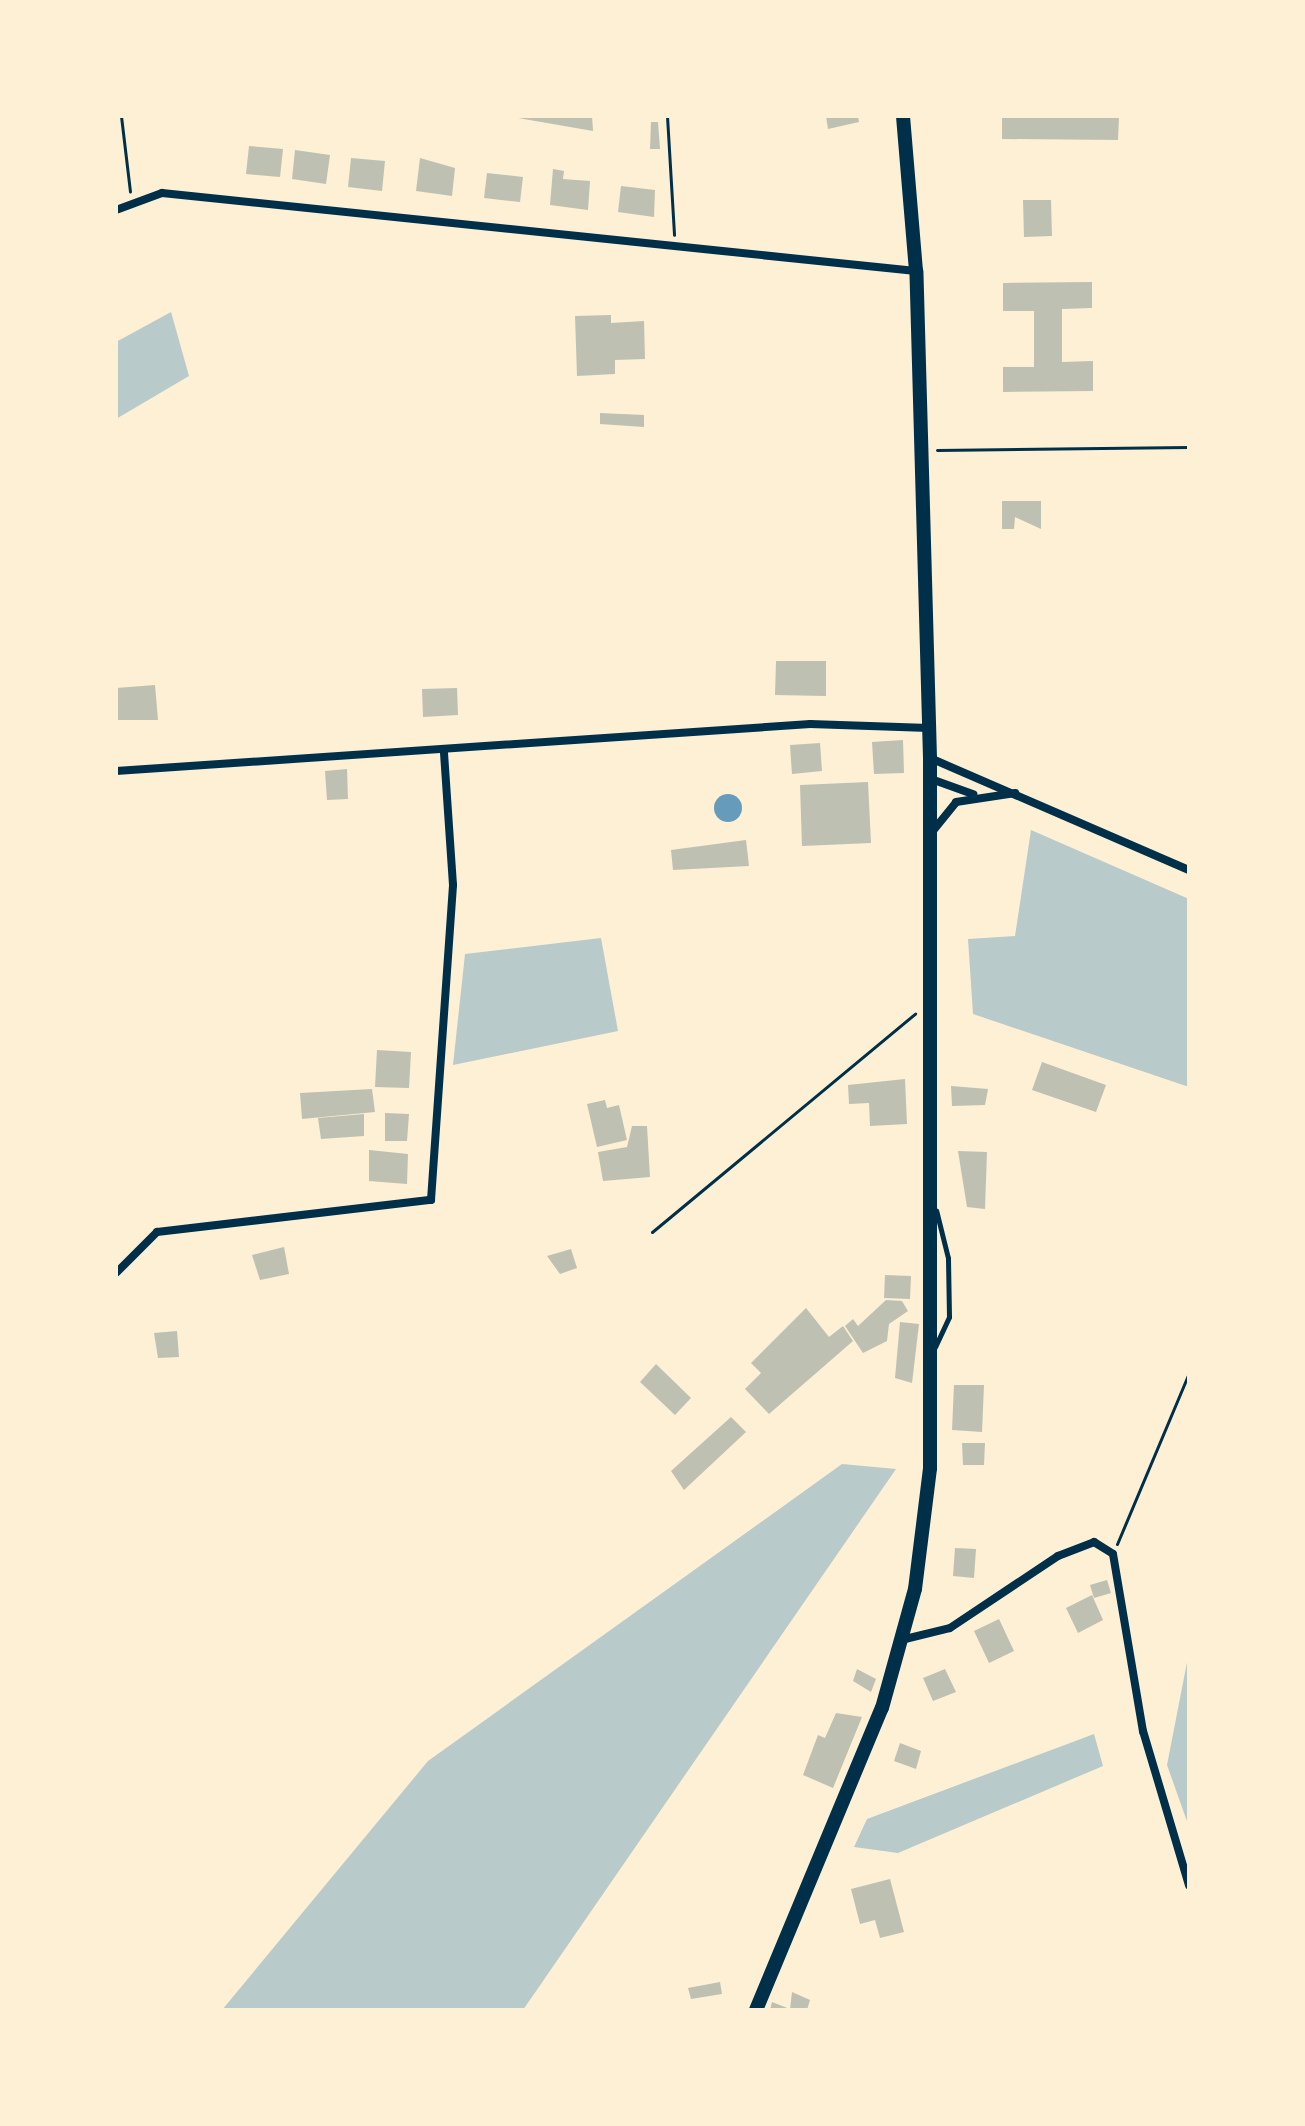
<!DOCTYPE html>
<html>
<head>
<meta charset="utf-8">
<style>
	body { margin:0 }
	#map { position:relative; width:1305px; height:2126px; overflow:hidden; background:#fdf0d5; font-family:Figtree,sans-serif }
	div>[style] { position:absolute }
	.green>* { inset:0; background:#b9caca }
	.water>* { inset:0; background:#669bbc }
	.round { border-radius:50% }
	.building>* { inset:0; background:#bec0b2 }
	.path>* { height:3px; margin:-1.5px; padding:0 1.5px; transform-origin:1.5px; border-radius:1.5px; background:#003049 }
	.service>* { height:5px; margin:-2.5px; padding:0 2.5px; transform-origin:2.5px; border-radius:2.5px; background:#003049 }
	.minor>* { height:8px; margin:-4px; padding:0 4px; transform-origin:4px; border-radius:4px; background:#003049 }
	.secondary>* { height:14px; margin:-7px; padding:0 7px; transform-origin:7px; border-radius:7px; background:#003049 }
	span { translate:-50% -50%; white-space:nowrap; text-align:center; line-height:1.15; -webkit-text-stroke:8px #fdf0d5; paint-order:stroke }
	.frame { position:absolute; inset:0; border:118px solid #fdf0d5; pointer-events:none }
</style>
</head>
<body>
<div id="map">
	<div class="green">
		<div style="clip-path:polygon(171px 312px,189px 376px,116px 419px,116px 342px)"></div>
		<div style="clip-path:polygon(1031px 830px,1189px 899px,1189px 1087px,973px 1014px,968px 939px,1015px 936px)"></div>
		<div style="clip-path:polygon(601px 938px,618px 1031px,453px 1065px,465px 954px)"></div>
		<div style="clip-path:polygon(842px 1464px,896px 1469px,523px 2010px,222px 2010px,428px 1761px)"></div>
		<div style="clip-path:polygon(1189px 1652px,1189px 1827px,1167px 1765px)"></div>
		<div style="clip-path:polygon(1094px 1734px,1103px 1766px,898px 1853px,854px 1847px,867px 1819px)"></div>
	</div>
	<div class="water">
		<div class="round" style="left:714px;top:794px;width:28px;height:28px"></div>
	</div>
	<div class="building">
		<div style="clip-path:polygon(592px 116px,593px 131px,507px 116px)"></div>
		<div style="clip-path:polygon(826px 116px,858px 116px,859px 122px,828px 129px)"></div>
		<div style="clip-path:polygon(1002px 116px,1119px 116px,1118px 140px,1002px 139px)"></div>
		<div style="clip-path:polygon(651px 122px,658px 122px,660px 149px,650px 149px)"></div>
		<div style="clip-path:polygon(249px 146px,283px 149px,280px 177px,246px 174px)"></div>
		<div style="clip-path:polygon(295px 150px,330px 155px,326px 184px,292px 179px)"></div>
		<div style="clip-path:polygon(351px 158px,385px 161px,382px 191px,348px 187px)"></div>
		<div style="clip-path:polygon(420px 158px,455px 168px,452px 196px,416px 191px)"></div>
		<div style="clip-path:polygon(553px 169px,564px 171px,563px 179px,590px 181px,588px 210px,550px 205px)"></div>
		<div style="clip-path:polygon(487px 173px,523px 177px,520px 202px,484px 198px)"></div>
		<div style="clip-path:polygon(621px 186px,655px 190px,654px 217px,618px 212px)"></div>
		<div style="clip-path:polygon(1023px 200px,1051px 200px,1052px 236px,1024px 237px)"></div>
		<div style="clip-path:polygon(1092px 282px,1092px 308px,1062px 309px,1062px 362px,1093px 361px,1093px 391px,1003px 392px,1003px 367px,1034px 367px,1034px 311px,1003px 311px,1003px 283px)"></div>
		<div style="clip-path:polygon(611px 315px,611px 323px,644px 321px,645px 359px,615px 360px,615px 374px,577px 376px,575px 316px)"></div>
		<div style="clip-path:polygon(600px 413px,644px 415px,644px 427px,600px 424px)"></div>
		<div style="clip-path:polygon(1002px 501px,1041px 501px,1041px 529px,1015px 517px,1014px 529px,1002px 529px)"></div>
		<div style="clip-path:polygon(776px 661px,826px 661px,826px 696px,775px 695px)"></div>
		<div style="clip-path:polygon(155px 685px,158px 720px,116px 720px,116px 688px)"></div>
		<div style="clip-path:polygon(457px 688px,458px 715px,423px 717px,422px 689px)"></div>
		<div style="clip-path:polygon(903px 740px,904px 773px,874px 774px,872px 742px)"></div>
		<div style="clip-path:polygon(820px 743px,822px 771px,792px 774px,790px 745px)"></div>
		<div style="clip-path:polygon(347px 769px,348px 799px,327px 800px,325px 771px)"></div>
		<div style="clip-path:polygon(868px 782px,871px 843px,802px 846px,800px 785px)"></div>
		<div style="clip-path:polygon(746px 840px,749px 866px,673px 870px,671px 850px)"></div>
		<div style="clip-path:polygon(377px 1050px,411px 1052px,409px 1088px,375px 1087px)"></div>
		<div style="clip-path:polygon(1042px 1062px,1106px 1085px,1096px 1112px,1032px 1090px)"></div>
		<div style="clip-path:polygon(905px 1079px,907px 1124px,870px 1126px,869px 1103px,849px 1104px,848px 1085px)"></div>
		<div style="clip-path:polygon(951px 1086px,988px 1089px,985px 1105px,952px 1106px)"></div>
		<div style="clip-path:polygon(372px 1089px,375px 1112px,302px 1119px,300px 1093px)"></div>
		<div style="clip-path:polygon(605px 1100px,607px 1108px,619px 1105px,627px 1140px,597px 1147px,587px 1104px)"></div>
		<div style="clip-path:polygon(385px 1113px,409px 1114px,407px 1141px,385px 1141px)"></div>
		<div style="clip-path:polygon(364px 1114px,364px 1136px,321px 1139px,318px 1118px)"></div>
		<div style="clip-path:polygon(632px 1126px,647px 1126px,650px 1177px,603px 1181px,598px 1152px,627px 1147px)"></div>
		<div style="clip-path:polygon(369px 1150px,408px 1154px,407px 1184px,369px 1181px)"></div>
		<div style="clip-path:polygon(958px 1151px,987px 1152px,985px 1209px,967px 1207px)"></div>
		<div style="clip-path:polygon(284px 1247px,289px 1274px,260px 1280px,252px 1255px)"></div>
		<div style="clip-path:polygon(571px 1249px,577px 1268px,560px 1274px,547px 1256px)"></div>
		<div style="clip-path:polygon(885px 1275px,911px 1276px,910px 1299px,884px 1298px)"></div>
		<div style="clip-path:polygon(886px 1300px,902px 1301px,908px 1311px,889px 1324px,887px 1341px,863px 1353px,845px 1326px,853px 1319px,858px 1326px)"></div>
		<div style="clip-path:polygon(806px 1308px,829px 1337px,843px 1326px,853px 1341px,769px 1414px,745px 1389px,761px 1373px,751px 1363px)"></div>
		<div style="clip-path:polygon(900px 1322px,919px 1324px,912px 1383px,895px 1378px)"></div>
		<div style="clip-path:polygon(177px 1331px,179px 1357px,158px 1358px,154px 1333px)"></div>
		<div style="clip-path:polygon(656px 1364px,691px 1398px,675px 1415px,640px 1382px)"></div>
		<div style="clip-path:polygon(954px 1385px,984px 1385px,982px 1432px,952px 1430px)"></div>
		<div style="clip-path:polygon(731px 1417px,746px 1432px,684px 1490px,671px 1471px)"></div>
		<div style="clip-path:polygon(962px 1443px,985px 1443px,984px 1465px,963px 1465px)"></div>
		<div style="clip-path:polygon(955px 1548px,976px 1549px,974px 1578px,953px 1576px)"></div>
		<div style="clip-path:polygon(1107px 1580px,1111px 1593px,1094px 1598px,1090px 1585px)"></div>
		<div style="clip-path:polygon(1092px 1595px,1103px 1620px,1078px 1633px,1066px 1608px)"></div>
		<div style="clip-path:polygon(999px 1619px,1014px 1651px,989px 1663px,974px 1631px)"></div>
		<div style="clip-path:polygon(857px 1669px,876px 1679px,871px 1692px,853px 1681px)"></div>
		<div style="clip-path:polygon(945px 1669px,956px 1692px,933px 1701px,923px 1678px)"></div>
		<div style="clip-path:polygon(836px 1713px,862px 1717px,833px 1788px,803px 1775px,818px 1735px,825px 1738px)"></div>
		<div style="clip-path:polygon(900px 1743px,921px 1751px,916px 1769px,894px 1761px)"></div>
		<div style="clip-path:polygon(890px 1879px,904px 1932px,880px 1938px,875px 1920px,860px 1924px,851px 1889px)"></div>
		<div style="clip-path:polygon(720px 1982px,722px 1994px,691px 1999px,688px 1988px)"></div>
		<div style="clip-path:polygon(792px 1992px,810px 2000px,807px 2010px,770px 2010px,772px 2002px,790px 2009px)"></div>
	</div>
	<div class="path">
		<div style="left:121px;top:116px;width:76px;rotate:83.2deg"></div>
		<div style="left:667px;top:116px;width:119px;rotate:86.6deg"></div>
		<div style="left:937px;top:450px;width:252px;rotate:-0.7deg"></div>
		<div style="left:652px;top:1232px;width:342px;rotate:-39.7deg"></div>
		<div style="left:1117px;top:1544px;width:186px;rotate:-67.2deg"></div>
	</div>
	<div class="service">
		<div style="left:935px;top:1347px;width:33px;rotate:-65deg"></div>
		<div style="left:949px;top:1317px;width:59px;rotate:-91deg"></div>
		<div style="left:948px;top:1258px;width:49px;rotate:-104deg"></div>
	</div>
	<div class="minor">
		<div style="left:116px;top:210px;width:49px;rotate:-20.3deg"></div>
		<div style="left:162px;top:193px;width:758px;rotate:5.91deg"></div>
		<div style="left:930px;top:758px;width:282px;rotate:23.4deg"></div>
		<div style="left:116px;top:771px;width:696px;rotate:-3.87deg"></div>
		<div style="left:810px;top:724px;width:119px;rotate:1.9deg"></div>
		<div style="left:931px;top:779px;width:45px;rotate:19.7deg"></div>
		<div style="left:932px;top:832px;width:38px;rotate:-51deg"></div>
		<div style="left:956px;top:802px;width:60px;rotate:-8.7deg"></div>
		<div style="left:116px;top:1273px;width:58px;rotate:-45deg"></div>
		<div style="left:157px;top:1232px;width:276px;rotate:-6.7deg"></div>
		<div style="left:431px;top:1200px;width:316px;rotate:-86deg"></div>
		<div style="left:453px;top:885px;width:133px;rotate:-93.9deg"></div>
		<div style="left:901px;top:1640px;width:50px;rotate:-13.8deg"></div>
		<div style="left:950px;top:1628px;width:130px;rotate:-33.7deg"></div>
		<div style="left:1058px;top:1556px;width:39px;rotate:-21deg"></div>
		<div style="left:1094px;top:1542px;width:22px;rotate:32deg"></div>
		<div style="left:1113px;top:1554px;width:180px;rotate:80.4deg"></div>
		<div style="left:1143px;top:1731px;width:161px;rotate:73.4deg"></div>
	</div>
	<div class="secondary">
		<div style="left:756px;top:2010px;width:327px;rotate:-67.4deg"></div>
		<div style="left:882px;top:1708px;width:123px;rotate:-74.5deg"></div>
		<div style="left:915px;top:1589px;width:122px;rotate:-82.9deg"></div>
		<div style="left:930px;top:1468px;width:710px;rotate:-90deg"></div>
		<div style="left:930px;top:758px;width:487px;rotate:-91.6deg"></div>
		<div style="left:916px;top:271px;width:156px;rotate:-94.8deg"></div>
	</div>
	<div class="frame"></div>
</div>
</body>
</html>
